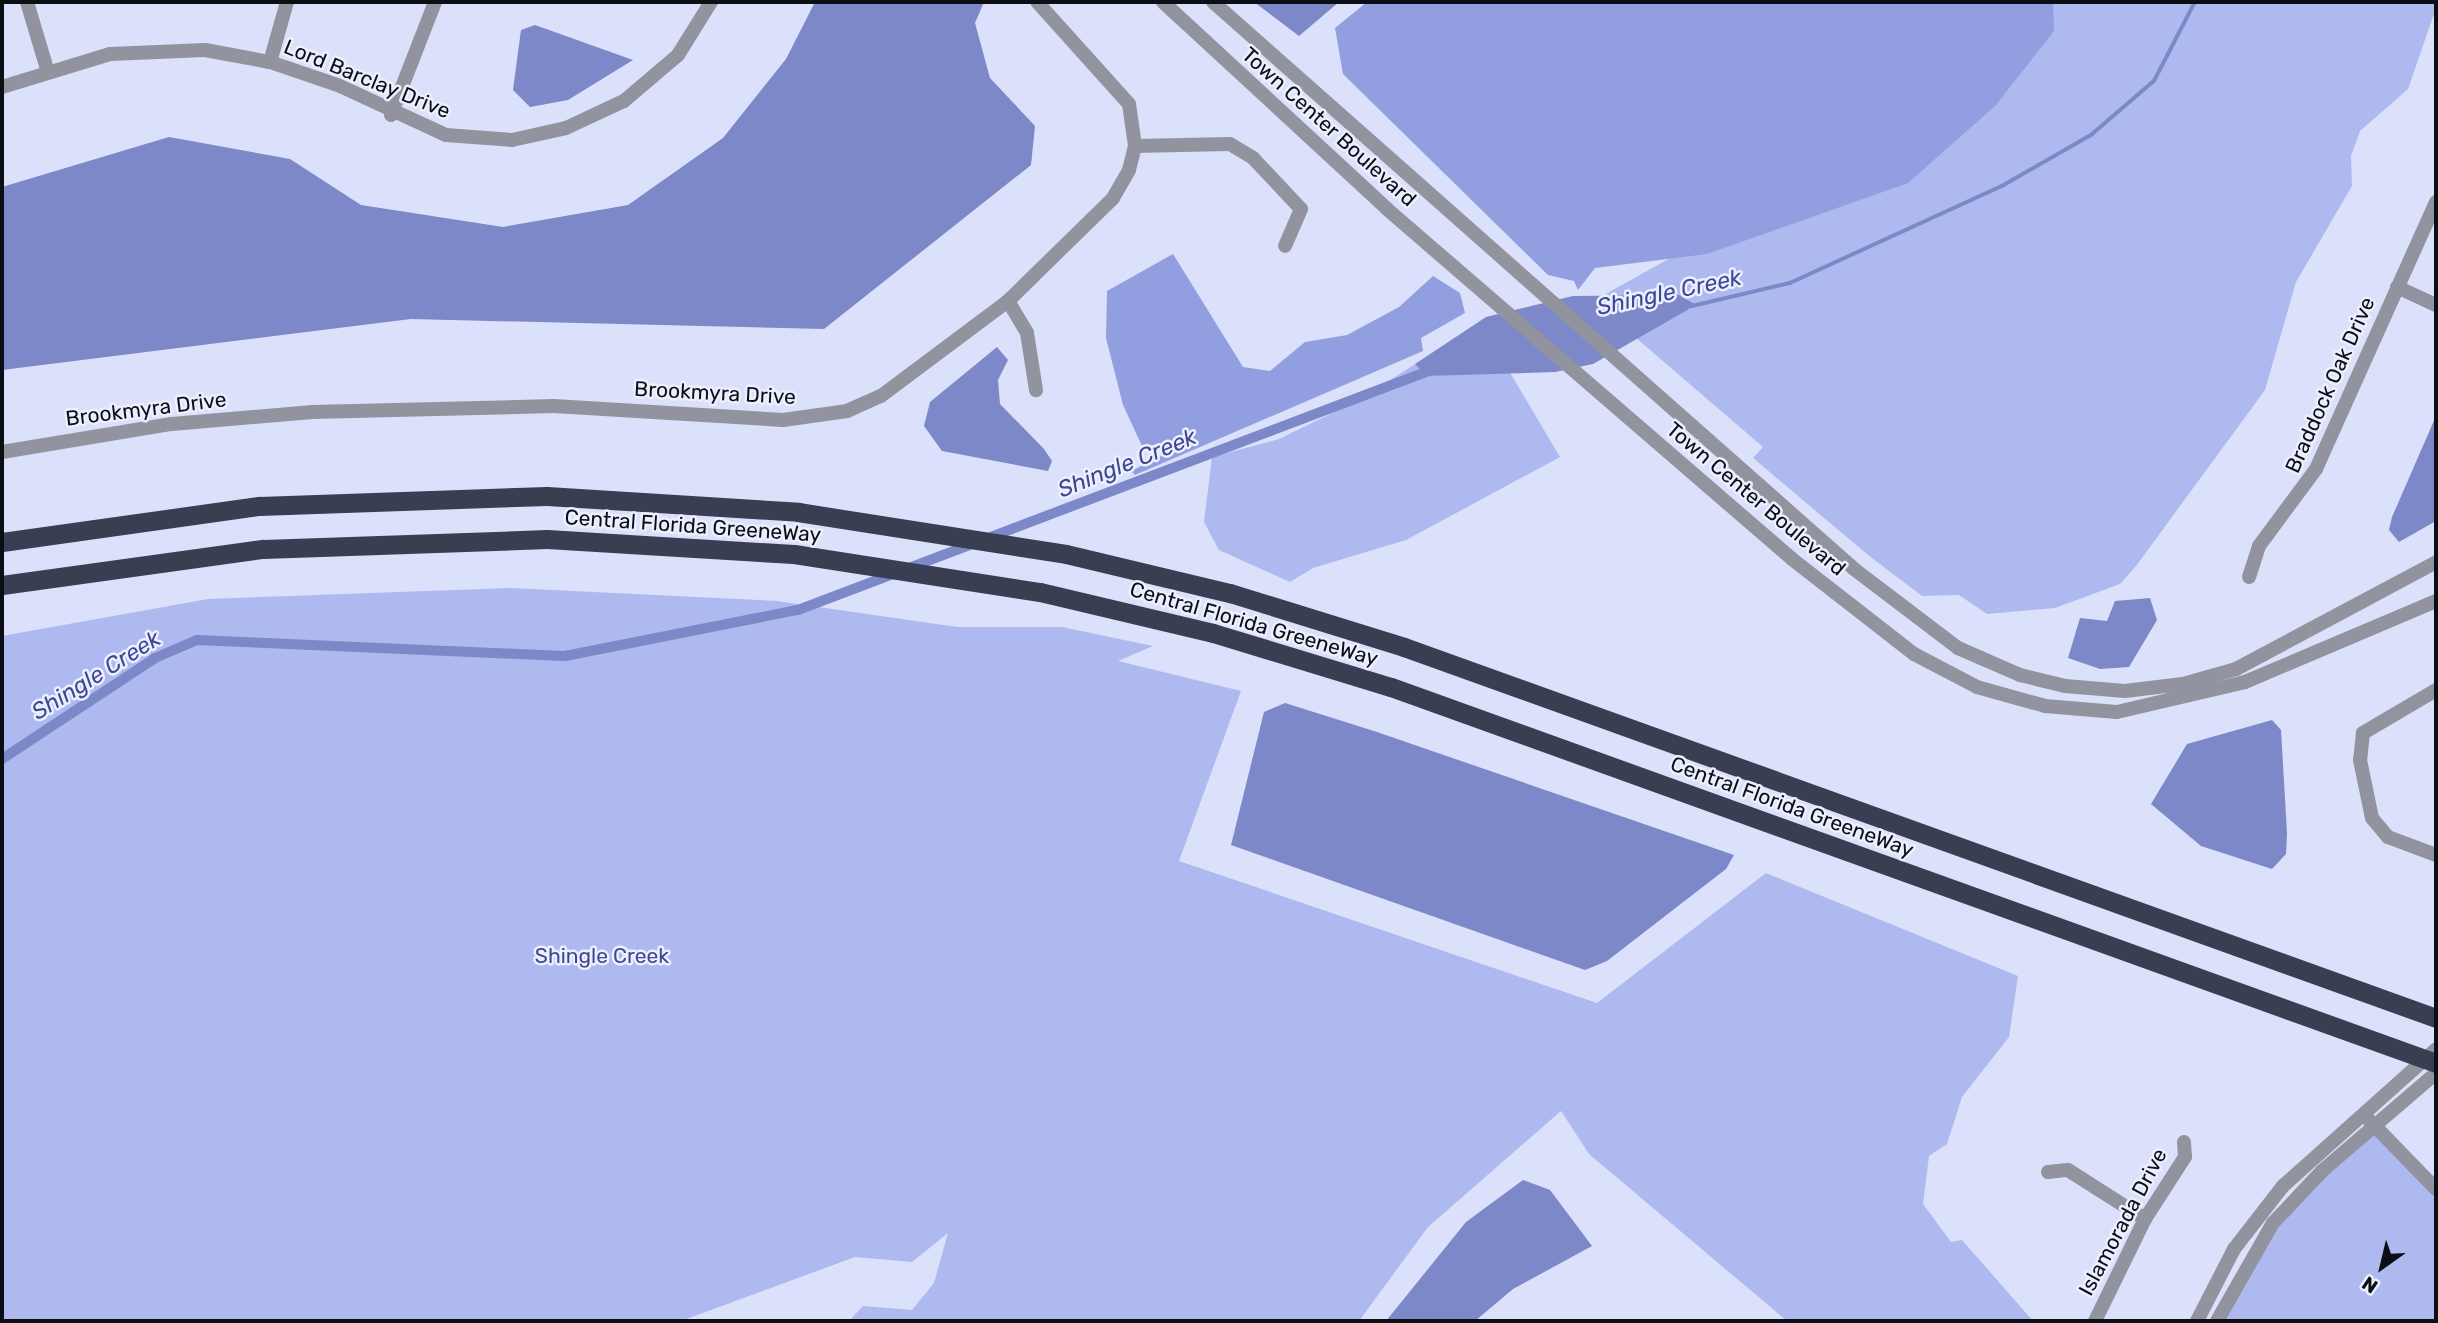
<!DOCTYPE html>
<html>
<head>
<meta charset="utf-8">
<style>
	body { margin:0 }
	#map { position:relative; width:2438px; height:1323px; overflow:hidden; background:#dbe1fa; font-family:Rubik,sans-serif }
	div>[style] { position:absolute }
	.green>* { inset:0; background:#aeb9ef }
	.forest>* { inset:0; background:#919edf }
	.water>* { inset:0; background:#7c88c7 }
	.stream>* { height:3.5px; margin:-1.75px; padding:0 1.75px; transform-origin:1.75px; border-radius:1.75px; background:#7c88c7 }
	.canal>* { height:10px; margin:-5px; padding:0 5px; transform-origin:5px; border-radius:5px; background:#7c88c7 }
	.minor>* { height:14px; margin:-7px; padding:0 7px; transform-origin:7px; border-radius:7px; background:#91949e }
	.highway>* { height:19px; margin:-9.5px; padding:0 9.5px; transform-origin:9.5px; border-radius:9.5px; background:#3a3e52 }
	span { translate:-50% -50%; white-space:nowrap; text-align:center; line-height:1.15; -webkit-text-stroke:5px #ebeffe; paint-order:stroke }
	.street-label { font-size:21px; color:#0c0e16 }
	.park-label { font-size:21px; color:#3f4795 }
	.water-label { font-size:23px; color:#3f4795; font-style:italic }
	.frame { position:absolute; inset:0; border:4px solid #0c0e16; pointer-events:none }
	.north { position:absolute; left:2347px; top:1232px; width:70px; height:70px; -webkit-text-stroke:5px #ebeffe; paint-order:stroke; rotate:214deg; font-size:19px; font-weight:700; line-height:28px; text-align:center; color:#0c0e16 }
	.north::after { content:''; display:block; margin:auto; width:24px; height:32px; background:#0c0e16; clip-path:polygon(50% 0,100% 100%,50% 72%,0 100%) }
</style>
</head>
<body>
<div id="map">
	<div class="green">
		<div style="clip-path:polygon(2025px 2px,2436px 2px,2436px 8px,2408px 89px,2360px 131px,2351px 156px,2352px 186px,2296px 282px,2265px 390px,2136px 566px,2120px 584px,2055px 608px,1987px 614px,1959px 595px,1922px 596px,1868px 555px,1753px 458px,1763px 447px,1593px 301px,2018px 65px)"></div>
		<div style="clip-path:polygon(1415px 364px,1426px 376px,1509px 371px,1560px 457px,1406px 540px,1313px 568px,1290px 582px,1219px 550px,1204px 522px,1212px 457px,1279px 439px,1361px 399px)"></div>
		<div style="clip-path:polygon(511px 588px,777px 601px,957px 627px,1062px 627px,1153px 646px,1118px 661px,1241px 691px,1179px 861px,1597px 1003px,1766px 873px,2018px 976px,2009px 1037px,1962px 1097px,1947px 1144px,1929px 1156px,1923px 1204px,1951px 1242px,1962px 1240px,2033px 1321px,1787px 1321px,1589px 1154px,1561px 1111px,1428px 1227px,1359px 1321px,849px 1321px,863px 1306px,912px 1310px,934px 1283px,948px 1233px,912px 1262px,855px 1257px,681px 1321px,2px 1321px,2px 636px,208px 599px)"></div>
		<div style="clip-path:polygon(2373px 1126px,2436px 1189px,2436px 1321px,2217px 1321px,2247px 1260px)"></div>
	</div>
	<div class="forest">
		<div style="clip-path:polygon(1367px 2px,2053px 2px,2054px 31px,1995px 106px,1908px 183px,1707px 254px,1595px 268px,1578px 290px,1574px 281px,1548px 275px,1343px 74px,1335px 28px)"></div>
		<div style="clip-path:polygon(1173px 254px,1243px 367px,1270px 371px,1305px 342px,1347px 335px,1399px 307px,1433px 276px,1460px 293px,1465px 313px,1421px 338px,1423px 351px,1135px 475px,1131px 471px,1186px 444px,1183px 439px,1143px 448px,1123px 405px,1106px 338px,1107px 291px)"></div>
	</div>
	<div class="water">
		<div style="clip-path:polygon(815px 2px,984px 2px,975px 23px,990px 78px,1035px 126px,1031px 165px,824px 329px,411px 319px,2px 370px,2px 187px,169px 137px,290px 159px,361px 205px,503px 227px,628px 205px,723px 138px,786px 59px)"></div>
		<div style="clip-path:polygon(1254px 2px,1339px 2px,1299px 36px)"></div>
		<div style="clip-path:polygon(535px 25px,633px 60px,568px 100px,530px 107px,513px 90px,521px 30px)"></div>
		<div style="clip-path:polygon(1679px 295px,1696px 305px,1593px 364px,1555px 372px,1426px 376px,1415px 364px,1486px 317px,1573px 296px)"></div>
		<div style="clip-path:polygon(997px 347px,1008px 360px,998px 380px,1000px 404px,1044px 449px,1052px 461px,1048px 471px,942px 451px,924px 426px,930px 402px)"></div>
		<div style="clip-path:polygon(2436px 416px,2436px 521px,2399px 542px,2389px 530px,2392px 517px)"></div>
		<div style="clip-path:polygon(2150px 598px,2157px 620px,2129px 667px,2100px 669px,2068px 658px,2080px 618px,2107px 621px,2115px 601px)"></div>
		<div style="clip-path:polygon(1285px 703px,1377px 732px,1734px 855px,1726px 869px,1607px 961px,1585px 970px,1231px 845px,1264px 712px)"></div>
		<div style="clip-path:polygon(2272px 720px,2281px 730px,2287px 833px,2286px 854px,2272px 869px,2201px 846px,2151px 804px,2187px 744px)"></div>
		<div style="clip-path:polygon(1523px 1180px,1550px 1190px,1592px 1246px,1513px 1289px,1475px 1321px,1386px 1321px,1466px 1222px)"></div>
	</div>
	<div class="stream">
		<div style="left:1692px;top:306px;width:101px;rotate:-13.2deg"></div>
		<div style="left:1790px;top:283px;width:233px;rotate:-24.6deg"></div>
		<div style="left:2002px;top:186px;width:103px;rotate:-29.8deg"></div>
		<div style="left:2091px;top:135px;width:83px;rotate:-40.6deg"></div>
		<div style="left:2154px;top:81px;width:89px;rotate:-62.6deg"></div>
	</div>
	<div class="canal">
		<div style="left:2px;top:759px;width:183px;rotate:-33.4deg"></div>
		<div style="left:155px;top:658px;width:46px;rotate:-23.2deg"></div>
		<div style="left:197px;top:640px;width:368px;rotate:2.5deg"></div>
		<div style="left:565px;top:656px;width:237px;rotate:-11.2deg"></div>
		<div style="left:798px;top:610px;width:677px;rotate:-20.76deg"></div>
	</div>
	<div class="minor">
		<div style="left:27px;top:2px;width:70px;rotate:73.4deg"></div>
		<div style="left:1163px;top:2px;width:305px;rotate:42.7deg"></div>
		<div style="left:1387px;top:209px;width:535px;rotate:40.83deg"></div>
		<div style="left:1792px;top:559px;width:155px;rotate:37.9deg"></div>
		<div style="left:1914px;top:654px;width:71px;rotate:27.6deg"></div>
		<div style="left:1977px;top:687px;width:71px;rotate:15.6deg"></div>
		<div style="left:2045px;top:706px;width:72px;rotate:4.8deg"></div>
		<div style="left:2117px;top:712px;width:131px;rotate:-13.2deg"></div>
		<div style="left:2245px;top:682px;width:207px;rotate:-23deg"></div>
		<div style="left:1213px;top:2px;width:856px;rotate:41.49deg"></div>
		<div style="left:1854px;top:569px;width:131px;rotate:37.2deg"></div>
		<div style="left:1958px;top:648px;width:68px;rotate:23.5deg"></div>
		<div style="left:2020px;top:675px;width:46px;rotate:13.7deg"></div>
		<div style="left:2065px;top:686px;width:60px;rotate:4.8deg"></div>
		<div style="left:2125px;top:691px;width:58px;rotate:-6.9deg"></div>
		<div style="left:2183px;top:684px;width:55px;rotate:-15.8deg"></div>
		<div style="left:2236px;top:669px;width:227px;rotate:-28.1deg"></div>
		<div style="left:270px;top:62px;width:62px;rotate:-74.2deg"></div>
		<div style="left:2px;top:87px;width:113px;rotate:-17deg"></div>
		<div style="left:110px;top:54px;width:95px;rotate:-2.4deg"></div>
		<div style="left:205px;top:50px;width:66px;rotate:10.5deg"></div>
		<div style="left:270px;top:62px;width:74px;rotate:18.9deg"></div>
		<div style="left:340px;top:86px;width:117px;rotate:24.8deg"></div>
		<div style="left:446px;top:135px;width:66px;rotate:4.3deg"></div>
		<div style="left:512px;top:140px;width:55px;rotate:-12.5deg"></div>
		<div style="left:566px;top:128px;width:64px;rotate:-25deg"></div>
		<div style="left:624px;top:101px;width:71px;rotate:-40.4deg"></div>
		<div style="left:678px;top:55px;width:62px;rotate:-58.1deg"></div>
		<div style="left:391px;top:115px;width:121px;rotate:-68.7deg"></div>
		<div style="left:1135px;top:146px;width:95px;rotate:-1.2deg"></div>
		<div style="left:1230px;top:144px;width:27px;rotate:31deg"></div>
		<div style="left:1253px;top:158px;width:70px;rotate:46.7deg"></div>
		<div style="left:1301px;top:209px;width:40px;rotate:113.4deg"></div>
		<div style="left:2397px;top:287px;width:43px;rotate:24.8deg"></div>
		<div style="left:1008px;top:301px;width:37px;rotate:59deg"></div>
		<div style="left:1027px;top:333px;width:58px;rotate:81deg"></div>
		<div style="left:2px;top:452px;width:172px;rotate:-9.4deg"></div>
		<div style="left:172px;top:424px;width:141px;rotate:-4.9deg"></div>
		<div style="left:312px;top:412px;width:242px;rotate:-1.4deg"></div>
		<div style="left:554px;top:406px;width:229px;rotate:3.5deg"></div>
		<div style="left:783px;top:420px;width:65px;rotate:-8deg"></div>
		<div style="left:847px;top:411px;width:37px;rotate:-24deg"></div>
		<div style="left:881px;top:396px;width:159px;rotate:-36.8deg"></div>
		<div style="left:1008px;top:301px;width:147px;rotate:-44.4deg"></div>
		<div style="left:1113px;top:198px;width:32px;rotate:-60deg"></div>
		<div style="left:1129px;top:170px;width:25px;rotate:-76deg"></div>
		<div style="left:1135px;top:146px;width:42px;rotate:-98.1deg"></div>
		<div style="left:1129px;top:104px;width:137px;rotate:-132deg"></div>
		<div style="left:2249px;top:577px;width:33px;rotate:-72deg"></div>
		<div style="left:2259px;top:546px;width:96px;rotate:-53.5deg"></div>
		<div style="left:2316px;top:469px;width:293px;rotate:-65.8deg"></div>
		<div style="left:2436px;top:690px;width:85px;rotate:149.5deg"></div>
		<div style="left:2363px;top:733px;width:27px;rotate:96deg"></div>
		<div style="left:2360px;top:760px;width:59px;rotate:78.3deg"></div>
		<div style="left:2372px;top:818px;width:25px;rotate:50deg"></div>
		<div style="left:2388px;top:837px;width:51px;rotate:20.6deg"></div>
		<div style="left:2368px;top:1119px;width:98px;rotate:45.8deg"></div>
		<div style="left:2048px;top:1172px;width:20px;rotate:-6deg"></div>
		<div style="left:2068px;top:1170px;width:91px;rotate:32.5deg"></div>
		<div style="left:2095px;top:1321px;width:114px;rotate:-63.9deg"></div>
		<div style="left:2145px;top:1219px;width:74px;rotate:-57.2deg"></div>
		<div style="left:2185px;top:1157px;width:15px;rotate:-94deg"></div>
		<div style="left:2197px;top:1321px;width:81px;rotate:-62.8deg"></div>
		<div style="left:2234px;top:1249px;width:80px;rotate:-52.1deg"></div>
		<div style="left:2283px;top:1186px;width:205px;rotate:-41.8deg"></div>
		<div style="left:2217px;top:1321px;width:113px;rotate:-60.3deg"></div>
		<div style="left:2273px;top:1223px;width:71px;rotate:-46.7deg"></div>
		<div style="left:2322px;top:1171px;width:150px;rotate:-40.7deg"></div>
	</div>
	<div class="highway">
		<div style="left:2px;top:542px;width:260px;rotate:-8deg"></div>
		<div style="left:259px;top:506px;width:288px;rotate:-2deg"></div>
		<div style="left:547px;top:496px;width:252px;rotate:3.6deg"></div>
		<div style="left:798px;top:512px;width:271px;rotate:8.9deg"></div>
		<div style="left:1066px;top:554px;width:169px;rotate:13.4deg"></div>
		<div style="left:1230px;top:593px;width:182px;rotate:17.2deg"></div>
		<div style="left:1404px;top:647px;width:1097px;rotate:19.77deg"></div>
		<div style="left:2px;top:585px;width:263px;rotate:-7.9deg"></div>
		<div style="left:263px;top:549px;width:284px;rotate:-2deg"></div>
		<div style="left:547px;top:539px;width:247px;rotate:3.5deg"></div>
		<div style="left:794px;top:554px;width:249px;rotate:8.8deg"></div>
		<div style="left:1040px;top:592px;width:178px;rotate:13.3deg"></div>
		<div style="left:1213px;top:633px;width:186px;rotate:16.9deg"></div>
		<div style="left:1391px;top:687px;width:1111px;rotate:19.79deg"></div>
	</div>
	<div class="street-label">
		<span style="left:367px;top:79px;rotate:22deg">Lord Barclay Drive</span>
		<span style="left:1329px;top:127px;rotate:42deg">Town Center Boulevard</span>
		<span style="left:2330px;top:385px;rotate:-66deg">Braddock Oak Drive</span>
		<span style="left:715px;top:393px;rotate:3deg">Brookmyra Drive</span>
		<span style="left:146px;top:409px;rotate:-7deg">Brookmyra Drive</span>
		<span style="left:1756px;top:499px;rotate:40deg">Town Center Boulevard</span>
		<span style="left:693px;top:526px;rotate:4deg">Central Florida GreeneWay</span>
		<span style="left:1254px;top:624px;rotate:16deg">Central Florida GreeneWay</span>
		<span style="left:1792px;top:807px;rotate:20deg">Central Florida GreeneWay</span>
		<span style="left:2123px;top:1222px;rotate:-62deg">Islamorada Drive</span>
	</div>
	<div class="park-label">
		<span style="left:602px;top:956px">Shingle Creek</span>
	</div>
	<div class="water-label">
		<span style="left:1669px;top:292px;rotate:-12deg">Shingle Creek</span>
		<span style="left:1127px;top:463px;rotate:-22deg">Shingle Creek</span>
		<span style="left:96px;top:675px;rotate:-32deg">Shingle Creek</span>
	</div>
	<div class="frame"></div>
	<div class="north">N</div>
</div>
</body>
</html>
